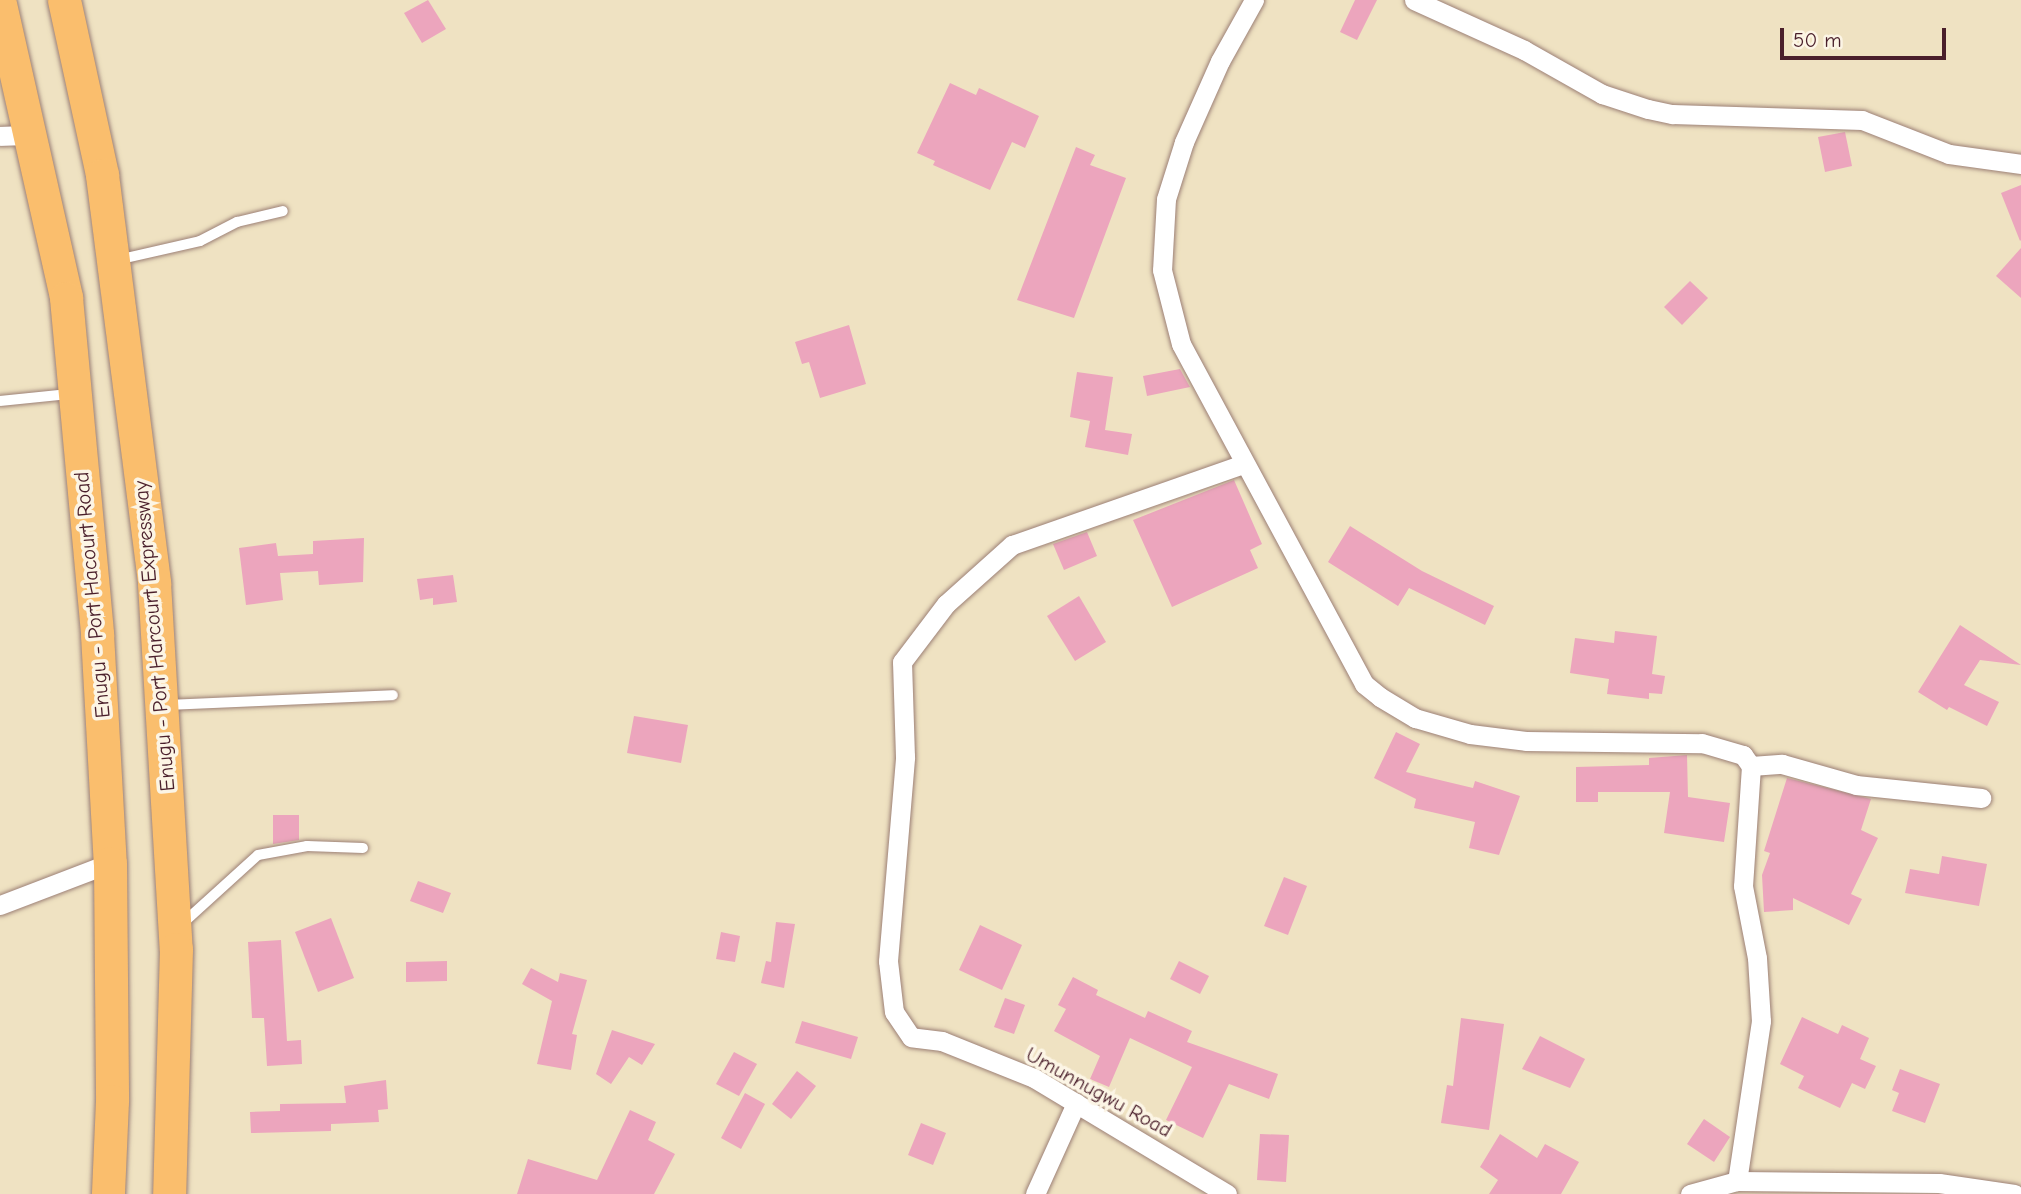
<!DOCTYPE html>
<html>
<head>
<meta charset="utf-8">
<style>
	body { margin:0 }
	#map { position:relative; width:2021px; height:1194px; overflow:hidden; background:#efe2c2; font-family:"Comic Neue",sans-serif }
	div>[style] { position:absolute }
	.building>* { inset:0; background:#eca5bd }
	.roads { filter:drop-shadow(0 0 2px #9c8076) drop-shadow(0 0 2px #9c8076) }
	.service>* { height:10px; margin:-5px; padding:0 5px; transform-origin:5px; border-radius:5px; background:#fff }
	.minor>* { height:19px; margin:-9.5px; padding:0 9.5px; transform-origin:9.5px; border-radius:9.5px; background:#fff }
	.trunk>* { height:33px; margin:-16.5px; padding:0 16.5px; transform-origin:16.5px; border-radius:16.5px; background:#fabe6d }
	span { translate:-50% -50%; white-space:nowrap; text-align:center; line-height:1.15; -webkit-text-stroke:7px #fcf5e5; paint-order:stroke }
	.street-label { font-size:21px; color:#4a1f2b }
	.scale { position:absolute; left:1780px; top:28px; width:166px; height:32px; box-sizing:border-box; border:4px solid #4a1f2b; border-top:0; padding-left:9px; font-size:21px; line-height:24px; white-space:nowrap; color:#4a1f2b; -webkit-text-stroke:5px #fcf5e5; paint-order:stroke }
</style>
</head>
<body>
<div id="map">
	<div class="building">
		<div style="clip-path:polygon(428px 0,446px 29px,422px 43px,404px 13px)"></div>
		<div style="clip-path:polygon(1355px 0,1377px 0,1357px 40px,1340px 32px)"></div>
		<div style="clip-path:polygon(950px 83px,976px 95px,979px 88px,1039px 116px,1025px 148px,1012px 142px,990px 190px,933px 165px,935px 161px,917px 153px)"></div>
		<div style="clip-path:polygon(1845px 132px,1852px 166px,1825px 172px,1818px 137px)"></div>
		<div style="clip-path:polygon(1076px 147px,1095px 155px,1090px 165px,1126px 178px,1074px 318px,1017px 300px)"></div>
		<div style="clip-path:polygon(2021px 185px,2021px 240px,2020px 241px,2001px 193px)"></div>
		<div style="clip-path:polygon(2021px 248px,2021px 298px,1996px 276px)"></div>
		<div style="clip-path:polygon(1690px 281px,1708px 298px,1682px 325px,1664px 307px)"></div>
		<div style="clip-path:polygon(849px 325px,866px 384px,820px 398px,809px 362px,802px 364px,795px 342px)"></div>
		<div style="clip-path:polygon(1180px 369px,1190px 387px,1147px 396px,1143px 376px)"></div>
		<div style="clip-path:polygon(1077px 372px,1113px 377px,1105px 430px,1132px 434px,1128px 455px,1085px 447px,1090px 421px,1070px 417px)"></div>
		<div style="clip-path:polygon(1234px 480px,1262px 544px,1250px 550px,1258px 568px,1172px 607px,1133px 520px)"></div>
		<div style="clip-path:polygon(1350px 526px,1422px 571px,1494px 606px,1485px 625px,1409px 588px,1398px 606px,1328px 562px)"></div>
		<div style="clip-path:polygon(1087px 532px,1097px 556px,1064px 570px,1053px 544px)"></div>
		<div style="clip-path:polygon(364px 538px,363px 582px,319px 585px,318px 571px,280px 573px,283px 600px,246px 605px,239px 548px,276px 543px,278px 556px,313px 554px,313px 541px)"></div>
		<div style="clip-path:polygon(453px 575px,457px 602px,433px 605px,433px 598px,420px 600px,417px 579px)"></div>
		<div style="clip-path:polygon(1079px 596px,1106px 642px,1075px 661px,1047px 616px)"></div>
		<div style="clip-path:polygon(1960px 625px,2021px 665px,1980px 660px,1964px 685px,1999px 702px,1987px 726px,1949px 707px,1947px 710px,1918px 692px)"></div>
		<div style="clip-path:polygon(1615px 631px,1657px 636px,1652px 674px,1665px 676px,1662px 694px,1649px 693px,1649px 699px,1607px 694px,1609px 679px,1570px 673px,1575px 638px,1614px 643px)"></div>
		<div style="clip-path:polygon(634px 716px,688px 725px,681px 763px,627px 753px)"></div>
		<div style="clip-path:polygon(1396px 732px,1420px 744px,1406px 772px,1473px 788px,1475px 781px,1520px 796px,1499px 855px,1469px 848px,1475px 822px,1414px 808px,1416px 799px,1374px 778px)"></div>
		<div style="clip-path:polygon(1687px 755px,1688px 797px,1730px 803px,1724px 842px,1664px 833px,1670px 792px,1598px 792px,1598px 802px,1576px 802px,1576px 767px,1649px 765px,1649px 758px)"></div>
		<div style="clip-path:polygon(1787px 778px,1871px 799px,1861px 830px,1878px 838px,1851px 894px,1862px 899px,1849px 925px,1793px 898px,1793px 910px,1764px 912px,1762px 875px,1770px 853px,1764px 851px)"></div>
		<div style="clip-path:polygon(273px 815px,299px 815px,299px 840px,273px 844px)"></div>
		<div style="clip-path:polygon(1942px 856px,1987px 864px,1979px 906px,1905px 893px,1910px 869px,1939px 874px)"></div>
		<div style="clip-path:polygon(1284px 877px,1307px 886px,1288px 935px,1264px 926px)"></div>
		<div style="clip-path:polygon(418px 881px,451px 893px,443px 913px,410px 901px)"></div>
		<div style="clip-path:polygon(331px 918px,354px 978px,318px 992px,295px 932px)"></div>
		<div style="clip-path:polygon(776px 922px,795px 924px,784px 988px,761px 983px,766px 961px,771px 962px)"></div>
		<div style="clip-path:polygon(980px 925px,1022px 945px,1002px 990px,959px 970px)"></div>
		<div style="clip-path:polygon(721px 932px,740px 936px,735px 962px,716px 959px)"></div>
		<div style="clip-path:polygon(281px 940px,287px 1041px,301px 1040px,302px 1064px,267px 1066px,264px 1018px,252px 1018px,248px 942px)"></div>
		<div style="clip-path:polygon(447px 961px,447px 981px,406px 982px,406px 962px)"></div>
		<div style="clip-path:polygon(1179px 961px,1209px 976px,1200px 994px,1170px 979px)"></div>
		<div style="clip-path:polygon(531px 968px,558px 982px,560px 973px,587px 980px,572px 1034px,577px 1035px,571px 1070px,537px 1064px,552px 1001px,522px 984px)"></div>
		<div style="clip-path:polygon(1073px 977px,1098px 990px,1096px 995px,1145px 1018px,1148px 1011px,1192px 1031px,1187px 1042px,1278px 1074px,1269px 1099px,1229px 1084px,1203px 1138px,1166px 1120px,1192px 1067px,1130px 1038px,1109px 1087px,1090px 1079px,1100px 1056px,1054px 1031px,1066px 1009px,1058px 1005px)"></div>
		<div style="clip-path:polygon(1005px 998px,1025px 1005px,1014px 1034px,994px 1027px)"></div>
		<div style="clip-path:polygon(1802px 1017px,1838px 1034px,1842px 1025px,1869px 1038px,1860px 1059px,1876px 1066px,1865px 1089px,1852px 1083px,1840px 1108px,1798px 1088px,1804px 1076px,1780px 1064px)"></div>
		<div style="clip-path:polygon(1461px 1018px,1504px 1024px,1489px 1130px,1441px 1123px,1447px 1085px,1453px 1086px)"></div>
		<div style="clip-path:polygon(802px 1021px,858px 1037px,851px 1059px,795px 1043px)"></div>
		<div style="clip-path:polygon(612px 1030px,655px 1044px,642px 1065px,629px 1057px,611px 1084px,596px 1074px)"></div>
		<div style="clip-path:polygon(1540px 1036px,1585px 1059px,1570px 1088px,1522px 1069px)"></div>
		<div style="clip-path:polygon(734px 1052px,757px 1064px,739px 1096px,716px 1084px)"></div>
		<div style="clip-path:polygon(1900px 1069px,1940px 1084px,1925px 1123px,1892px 1111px,1899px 1093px,1892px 1090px)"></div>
		<div style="clip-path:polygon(797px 1071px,816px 1086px,791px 1119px,772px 1104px)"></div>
		<div style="clip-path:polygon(386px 1080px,388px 1109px,378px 1110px,379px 1122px,331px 1124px,331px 1131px,251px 1133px,250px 1112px,280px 1111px,280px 1104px,346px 1103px,344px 1086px)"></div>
		<div style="clip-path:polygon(745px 1093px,765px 1104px,741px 1149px,721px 1138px)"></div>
		<div style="clip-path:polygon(630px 1110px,656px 1122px,648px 1140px,675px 1154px,654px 1194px,517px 1194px,528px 1159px,597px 1180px)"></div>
		<div style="clip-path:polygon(1704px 1119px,1730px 1137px,1714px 1162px,1687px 1144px)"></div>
		<div style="clip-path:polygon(921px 1123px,946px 1133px,933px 1165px,908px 1155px)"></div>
		<div style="clip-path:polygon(1260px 1134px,1289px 1135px,1286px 1182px,1257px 1180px)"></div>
		<div style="clip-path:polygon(1500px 1134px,1537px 1158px,1545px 1144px,1579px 1162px,1561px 1194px,1489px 1194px,1498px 1180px,1480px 1167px)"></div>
	</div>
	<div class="roads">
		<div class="service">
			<div style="left:117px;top:260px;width:85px;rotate:-12.9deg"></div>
			<div style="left:200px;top:241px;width:42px;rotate:-27.2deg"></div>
			<div style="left:237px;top:222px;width:47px;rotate:-13.4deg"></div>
			<div style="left:0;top:401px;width:69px;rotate:-5.8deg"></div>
			<div style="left:166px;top:705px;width:227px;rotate:-2.5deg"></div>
			<div style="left:183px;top:923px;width:101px;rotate:-42.2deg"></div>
			<div style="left:258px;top:855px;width:50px;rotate:-10.4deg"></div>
			<div style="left:307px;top:846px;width:56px;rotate:2deg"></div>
		</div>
		<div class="minor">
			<div style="left:1254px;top:0;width:70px;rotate:119.1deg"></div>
			<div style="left:1220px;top:61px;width:89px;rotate:114deg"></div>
			<div style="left:1184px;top:142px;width:60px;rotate:107.5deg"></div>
			<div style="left:1166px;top:199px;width:71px;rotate:93.2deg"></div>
			<div style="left:1162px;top:270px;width:76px;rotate:75.6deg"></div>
			<div style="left:1181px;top:344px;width:386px;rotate:61.7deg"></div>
			<div style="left:1364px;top:684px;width:21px;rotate:39deg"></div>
			<div style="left:1380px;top:697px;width:41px;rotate:31deg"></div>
			<div style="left:1415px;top:718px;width:57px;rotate:16.2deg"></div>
			<div style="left:1470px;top:734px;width:56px;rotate:7.1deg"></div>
			<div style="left:1526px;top:741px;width:176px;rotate:0.7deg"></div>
			<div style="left:1702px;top:743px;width:43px;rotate:16.3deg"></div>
			<div style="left:1743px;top:755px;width:14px;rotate:54deg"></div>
			<div style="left:1751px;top:766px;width:120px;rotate:93.8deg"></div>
			<div style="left:1743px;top:886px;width:73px;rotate:79deg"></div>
			<div style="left:1757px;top:958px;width:63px;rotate:86.4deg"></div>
			<div style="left:1761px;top:1021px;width:162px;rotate:98.5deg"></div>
			<div style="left:1414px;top:0;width:121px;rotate:24.4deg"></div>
			<div style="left:1524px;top:50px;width:90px;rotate:29.4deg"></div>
			<div style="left:1602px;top:94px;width:48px;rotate:18.1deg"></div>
			<div style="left:1648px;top:109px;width:25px;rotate:12deg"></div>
			<div style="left:1672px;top:114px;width:190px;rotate:1.8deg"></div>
			<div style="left:1862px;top:120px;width:93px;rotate:21.3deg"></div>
			<div style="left:1949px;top:154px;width:73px;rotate:7.9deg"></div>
			<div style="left:0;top:136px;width:31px;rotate:-2deg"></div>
			<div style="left:1751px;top:766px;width:31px;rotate:-4deg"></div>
			<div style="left:1782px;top:764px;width:77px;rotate:15.8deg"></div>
			<div style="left:1856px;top:785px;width:126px;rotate:5.9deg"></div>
			<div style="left:0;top:905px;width:118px;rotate:-20.9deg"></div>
			<div style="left:1035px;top:1194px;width:100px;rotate:-65.7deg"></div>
			<div style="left:1227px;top:1194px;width:225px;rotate:-149deg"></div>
			<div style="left:1034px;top:1078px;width:99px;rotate:-158.1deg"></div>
			<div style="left:942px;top:1041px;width:31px;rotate:-173deg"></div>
			<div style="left:911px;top:1037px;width:30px;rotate:-124deg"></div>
			<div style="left:894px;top:1012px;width:51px;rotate:-96.7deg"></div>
			<div style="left:888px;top:961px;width:205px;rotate:-85.2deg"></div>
			<div style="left:905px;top:757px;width:95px;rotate:-91.8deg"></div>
			<div style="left:902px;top:662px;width:73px;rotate:-52.8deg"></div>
			<div style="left:946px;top:604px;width:89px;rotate:-41.8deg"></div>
			<div style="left:1012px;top:545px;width:245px;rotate:-19.3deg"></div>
			<div style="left:1690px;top:1194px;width:49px;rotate:-15.5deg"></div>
			<div style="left:1737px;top:1181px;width:202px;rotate:0.6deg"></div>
			<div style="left:1939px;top:1183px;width:76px;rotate:8.3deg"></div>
		</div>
		<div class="trunk">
			<div style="left:64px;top:0;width:179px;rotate:77.7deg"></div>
			<div style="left:102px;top:175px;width:411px;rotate:82.7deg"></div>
			<div style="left:154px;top:583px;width:367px;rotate:86.6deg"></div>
			<div style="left:176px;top:949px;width:245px;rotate:91.6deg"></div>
			<div style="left:0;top:4px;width:301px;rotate:77.3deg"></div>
			<div style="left:66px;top:298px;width:337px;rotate:84.7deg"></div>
			<div style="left:97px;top:634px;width:229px;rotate:86.8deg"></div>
			<div style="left:110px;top:863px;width:238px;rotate:89.5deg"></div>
			<div style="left:112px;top:1101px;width:93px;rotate:92.5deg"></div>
		</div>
	</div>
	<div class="street-label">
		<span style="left:92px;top:595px;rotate:-95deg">Enugu - Port Hacourt Road</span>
		<span style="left:154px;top:636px;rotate:-95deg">Enugu - Port Harcourt Expressway</span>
		<span style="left:1099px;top:1092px;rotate:29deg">Umunnugwu Road</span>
	</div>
	<div class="scale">50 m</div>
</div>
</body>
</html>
